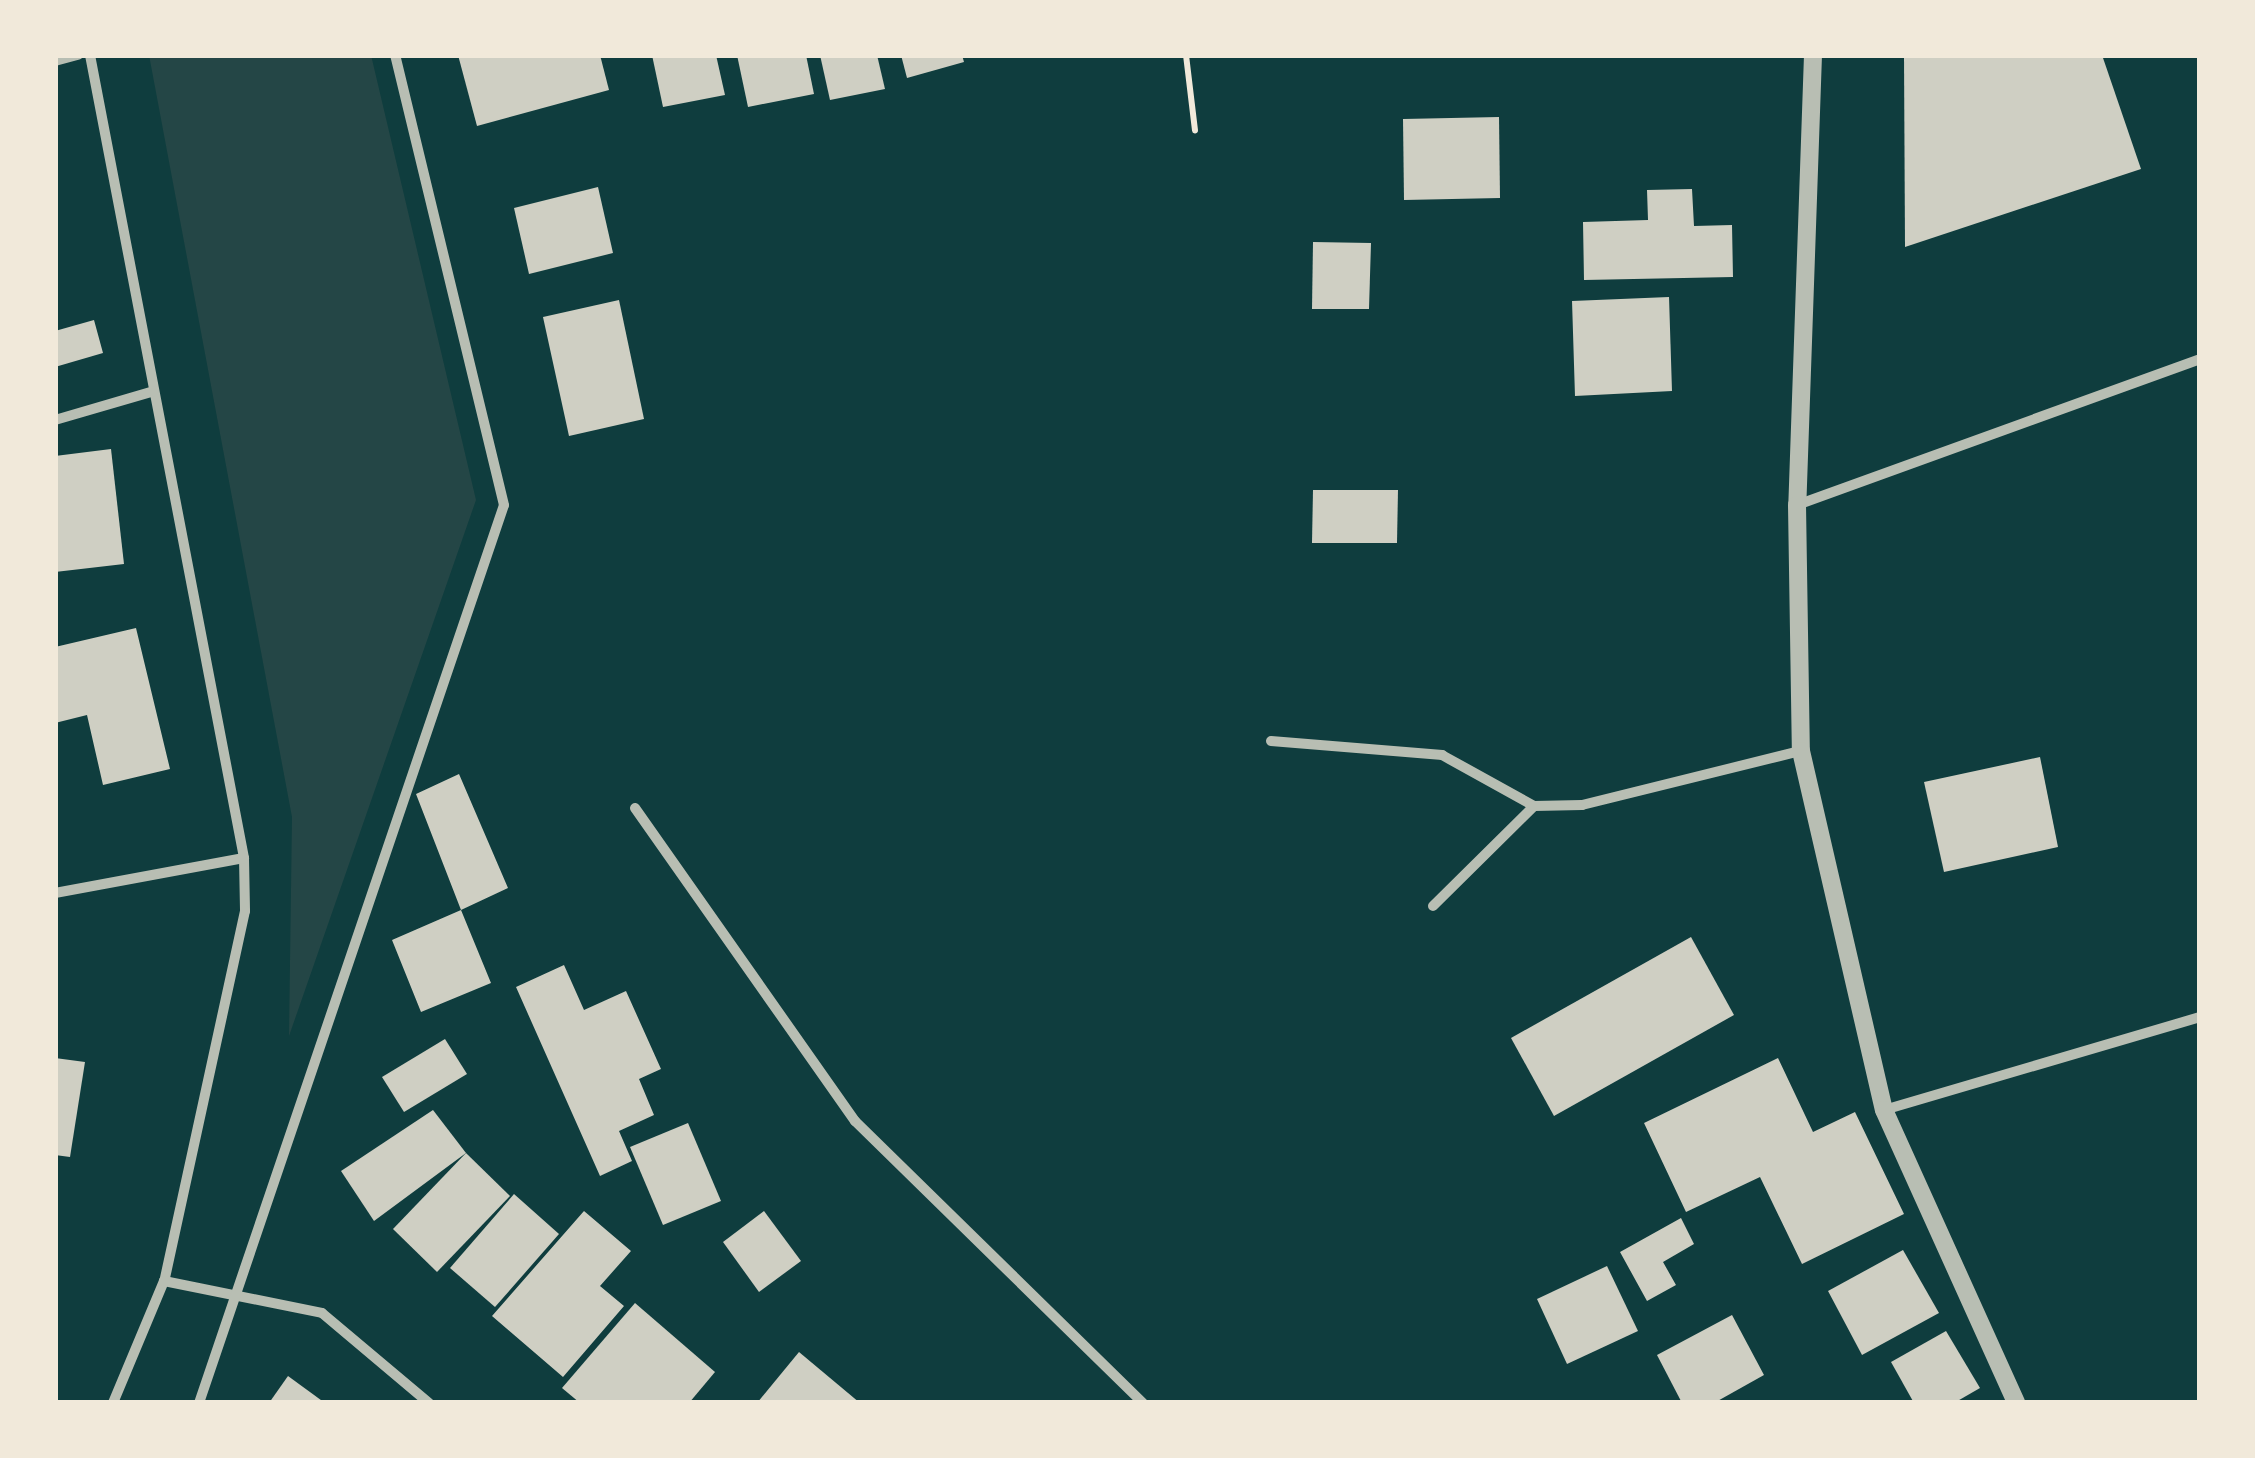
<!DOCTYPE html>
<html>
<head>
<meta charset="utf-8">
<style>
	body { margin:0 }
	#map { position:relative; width:2255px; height:1458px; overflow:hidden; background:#0f3d3e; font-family:"Varela Round",sans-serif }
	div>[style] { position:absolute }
	.green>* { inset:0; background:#244646 }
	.building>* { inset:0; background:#cfcfc3 }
	.path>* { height:6px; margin:-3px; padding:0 3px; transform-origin:3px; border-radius:3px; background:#f1e9da }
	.minor>* { height:10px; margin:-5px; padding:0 5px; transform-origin:5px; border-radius:5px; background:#b8beb3 }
	.tertiary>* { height:18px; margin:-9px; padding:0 9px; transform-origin:9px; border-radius:9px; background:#b8beb3 }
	span { translate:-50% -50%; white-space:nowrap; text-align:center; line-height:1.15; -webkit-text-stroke:8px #f1e9da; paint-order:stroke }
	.frame { position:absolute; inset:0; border:58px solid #f1e9da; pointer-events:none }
</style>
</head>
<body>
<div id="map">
	<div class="green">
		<div style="clip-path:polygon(149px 55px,371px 55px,476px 500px,289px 1036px,292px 817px)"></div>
	</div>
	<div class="building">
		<div style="clip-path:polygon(458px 55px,600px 55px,609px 90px,477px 126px)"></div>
		<div style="clip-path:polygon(652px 55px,716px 55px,725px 95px,663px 107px)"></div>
		<div style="clip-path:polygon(737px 55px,806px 55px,814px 94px,748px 107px)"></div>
		<div style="clip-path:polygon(820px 55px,877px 55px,885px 89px,830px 100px)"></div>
		<div style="clip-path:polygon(901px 55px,962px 55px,964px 62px,907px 78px)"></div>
		<div style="clip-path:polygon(1904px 55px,2102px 55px,2141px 169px,1905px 247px)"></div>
		<div style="clip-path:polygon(1499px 117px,1500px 198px,1404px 200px,1403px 119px)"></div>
		<div style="clip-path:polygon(598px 187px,613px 253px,529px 274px,514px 208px)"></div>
		<div style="clip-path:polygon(1692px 189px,1694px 226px,1732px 225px,1733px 277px,1584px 280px,1583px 222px,1648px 220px,1647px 190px)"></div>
		<div style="clip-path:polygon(1313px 242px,1371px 243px,1369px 309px,1312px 309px)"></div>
		<div style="clip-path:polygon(1669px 297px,1672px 391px,1575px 396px,1572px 301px)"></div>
		<div style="clip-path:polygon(619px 300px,644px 419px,569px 436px,543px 317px)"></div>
		<div style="clip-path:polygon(94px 320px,103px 353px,55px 367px,55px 331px)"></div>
		<div style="clip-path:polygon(111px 449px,124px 564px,55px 572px,55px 456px)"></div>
		<div style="clip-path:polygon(1313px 490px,1398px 490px,1397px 543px,1312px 543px)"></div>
		<div style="clip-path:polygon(136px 628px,170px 769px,103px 785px,87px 715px,55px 723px,55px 647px)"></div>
		<div style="clip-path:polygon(2040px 757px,2058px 847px,1944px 872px,1924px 782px)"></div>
		<div style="clip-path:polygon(459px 774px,508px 888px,461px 910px,491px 983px,421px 1012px,392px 940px,461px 910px,416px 794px)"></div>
		<div style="clip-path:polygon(1691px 937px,1734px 1015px,1554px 1116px,1511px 1038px)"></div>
		<div style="clip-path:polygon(564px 965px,584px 1010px,626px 991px,661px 1069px,639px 1079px,654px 1115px,619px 1131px,632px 1161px,600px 1176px,516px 987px)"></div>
		<div style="clip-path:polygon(445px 1039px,467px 1074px,404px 1112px,382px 1077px)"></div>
		<div style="clip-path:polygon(55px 1058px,85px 1062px,70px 1157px,55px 1155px)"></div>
		<div style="clip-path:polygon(1778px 1058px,1813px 1132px,1855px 1112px,1904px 1214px,1802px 1264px,1760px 1177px,1686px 1212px,1644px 1123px)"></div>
		<div style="clip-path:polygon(433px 1110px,466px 1153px,374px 1221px,341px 1171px)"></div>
		<div style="clip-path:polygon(688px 1123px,721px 1201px,663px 1225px,630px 1147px)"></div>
		<div style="clip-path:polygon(466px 1153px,510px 1196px,437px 1272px,393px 1229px)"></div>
		<div style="clip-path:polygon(514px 1194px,559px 1234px,495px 1307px,450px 1268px)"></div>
		<div style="clip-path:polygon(584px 1211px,631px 1251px,600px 1286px,624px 1306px,563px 1377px,492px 1316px)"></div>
		<div style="clip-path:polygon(764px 1211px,801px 1261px,759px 1292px,723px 1242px)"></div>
		<div style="clip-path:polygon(1681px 1218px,1694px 1244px,1663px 1262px,1676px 1285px,1647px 1301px,1620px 1252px)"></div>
		<div style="clip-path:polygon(1903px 1250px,1939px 1313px,1862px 1355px,1828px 1291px)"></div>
		<div style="clip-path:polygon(1607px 1266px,1638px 1331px,1567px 1364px,1537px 1299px)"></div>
		<div style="clip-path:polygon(635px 1303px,715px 1372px,689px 1403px,580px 1403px,562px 1388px)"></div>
		<div style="clip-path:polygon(1732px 1315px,1764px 1375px,1714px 1403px,1682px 1403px,1657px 1355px)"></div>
		<div style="clip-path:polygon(1946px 1331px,1980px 1388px,1954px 1403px,1914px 1403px,1891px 1362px)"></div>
		<div style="clip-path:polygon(799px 1352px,860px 1403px,757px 1403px)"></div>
		<div style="clip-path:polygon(288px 1376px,325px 1403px,269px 1403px)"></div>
	</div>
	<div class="path">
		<div style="left:1186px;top:55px;width:76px;rotate:83.2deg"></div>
	</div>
	<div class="minor">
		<div style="left:90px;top:55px;width:818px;rotate:79.14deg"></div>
		<div style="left:244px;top:858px;width:53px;rotate:88.9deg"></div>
		<div style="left:245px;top:911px;width:379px;rotate:102.3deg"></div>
		<div style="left:164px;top:1281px;width:132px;rotate:112.7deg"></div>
		<div style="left:55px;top:61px;width:24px;rotate:-15deg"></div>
		<div style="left:55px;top:420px;width:103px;rotate:-16.3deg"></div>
		<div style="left:1797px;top:505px;width:429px;rotate:-19.9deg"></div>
		<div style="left:1271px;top:741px;width:172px;rotate:4.7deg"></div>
		<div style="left:1442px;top:755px;width:105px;rotate:29deg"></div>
		<div style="left:635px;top:808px;width:383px;rotate:54.9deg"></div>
		<div style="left:855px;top:1121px;width:403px;rotate:44.4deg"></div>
		<div style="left:55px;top:893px;width:192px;rotate:-10.5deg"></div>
		<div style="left:1433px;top:906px;width:142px;rotate:-44.7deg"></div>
		<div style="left:1534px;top:806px;width:48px;rotate:-1.2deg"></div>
		<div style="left:1582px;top:805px;width:226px;rotate:-13.9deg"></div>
		<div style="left:1884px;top:1110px;width:329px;rotate:-16.4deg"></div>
		<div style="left:164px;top:1281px;width:161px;rotate:11.4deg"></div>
		<div style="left:322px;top:1313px;width:140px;rotate:40.1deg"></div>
		<div style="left:199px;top:1403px;width:948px;rotate:-71.24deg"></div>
		<div style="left:504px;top:505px;width:463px;rotate:-103.6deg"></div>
	</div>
	<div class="tertiary">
		<div style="left:1813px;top:55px;width:450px;rotate:92deg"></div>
		<div style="left:1797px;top:505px;width:246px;rotate:89.1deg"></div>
		<div style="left:1801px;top:751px;width:368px;rotate:77deg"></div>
		<div style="left:1884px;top:1110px;width:321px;rotate:65.7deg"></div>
	</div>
	<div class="frame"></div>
</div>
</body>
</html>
